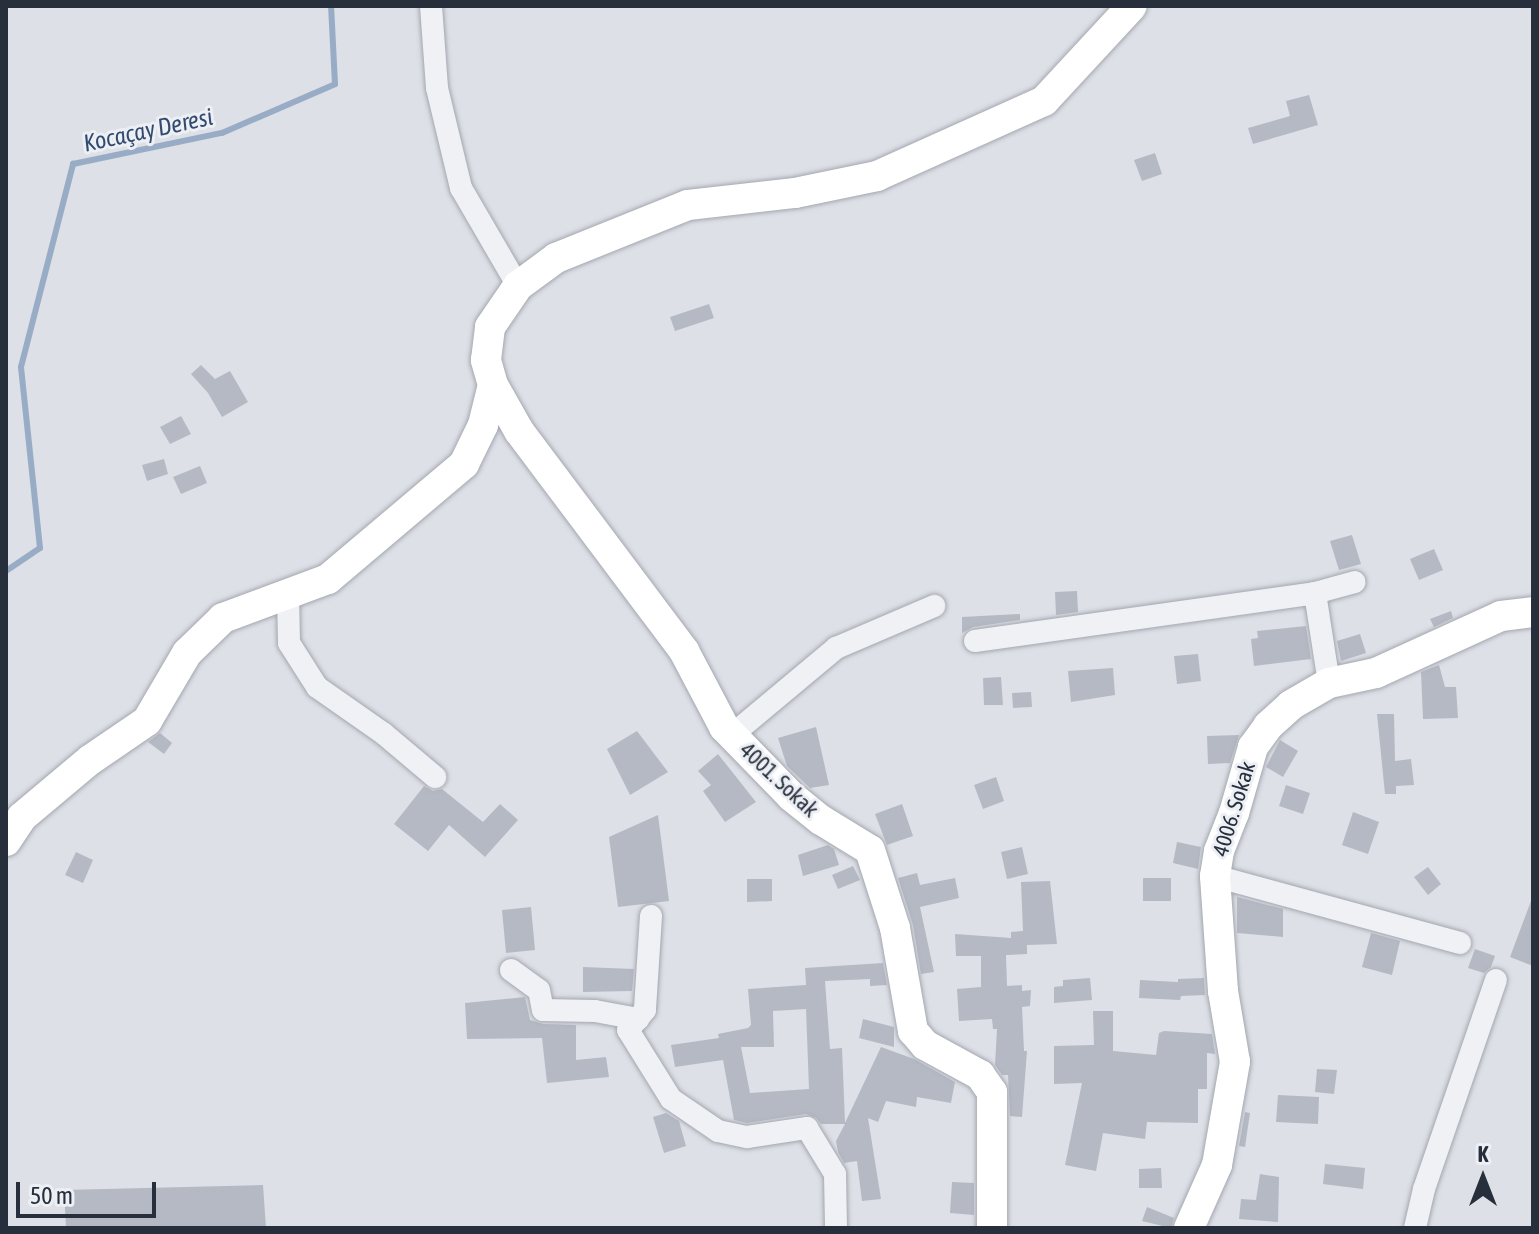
<!DOCTYPE html>
<html>
<head>
<meta charset="utf-8">
<style>
	body { margin:0 }
	#map { position:relative; width:1539px; height:1234px; overflow:hidden; background:#dde0e6; font-family:"Asap Condensed",sans-serif }
	div>[style] { position:absolute }
	.stream>* { height:6px; margin:-3px; padding:0 3px; transform-origin:3px; border-radius:3px; background:#99acc6 }
	.building>* { inset:0; background:#b5b9c3 }
	.roads { filter:drop-shadow(0 0 2px #a3a7b0) drop-shadow(0 0 2px #a3a7b0) }
	.street>* { height:22px; margin:-11px; padding:0 11px; transform-origin:11px; border-radius:11px; background:#f0f1f5 }
	.secondary>* { height:30px; margin:-15px; padding:0 15px; transform-origin:15px; border-radius:15px; background:#fff }
	span { translate:-50% -50%; white-space:nowrap; text-align:center; line-height:1.15; -webkit-text-stroke:6px #eceff4; paint-order:stroke }
	.street-label { font-size:22px; color:#272e3c }
	.water-label { font-size:24px; color:#334a6e; font-style:italic }
	.frame { position:absolute; inset:0; border:8px solid #272e3c; pointer-events:none }
	.north { position:absolute; left:1443px; top:1138px; width:80px; height:80px; -webkit-text-stroke:6px #eceff4; paint-order:stroke; rotate:0deg; font-size:22px; font-weight:700; line-height:32px; text-align:center; color:#272e3c }
	.north::after { content:''; display:block; margin:auto; width:28px; height:36px; background:#272e3c; clip-path:polygon(50% 0,100% 100%,50% 72%,0 100%) }
	.scale { position:absolute; left:16px; top:1182px; width:140px; height:36px; box-sizing:border-box; border:4px solid #272e3c; border-top:0; padding-left:10px; font-size:24px; line-height:28px; white-space:nowrap; color:#272e3c; -webkit-text-stroke:6px #eceff4; paint-order:stroke }
</style>
</head>
<body>
<div id="map">
	<div class="stream">
		<div style="left:6px;top:571px;width:41px;rotate:-34.1deg"></div>
		<div style="left:40px;top:548px;width:182px;rotate:-96deg"></div>
		<div style="left:21px;top:367px;width:210px;rotate:-75.6deg"></div>
		<div style="left:73px;top:164px;width:152px;rotate:-11.8deg"></div>
		<div style="left:222px;top:133px;width:123px;rotate:-23.4deg"></div>
		<div style="left:335px;top:84px;width:78px;rotate:-92.9deg"></div>
	</div>
	<div class="building">
		<div style="clip-path:polygon(1309px 95px,1318px 125px,1253px 144px,1248px 128px,1290px 116px,1286px 101px)"></div>
		<div style="clip-path:polygon(1155px 153px,1162px 174px,1142px 181px,1134px 160px)"></div>
		<div style="clip-path:polygon(709px 304px,714px 318px,675px 331px,670px 317px)"></div>
		<div style="clip-path:polygon(201px 365px,215px 379px,230px 371px,248px 402px,222px 417px,208px 393px,191px 374px)"></div>
		<div style="clip-path:polygon(181px 416px,191px 434px,170px 444px,160px 427px)"></div>
		<div style="clip-path:polygon(164px 459px,168px 474px,147px 481px,142px 465px)"></div>
		<div style="clip-path:polygon(200px 466px,207px 483px,181px 494px,173px 477px)"></div>
		<div style="clip-path:polygon(1352px 535px,1361px 564px,1339px 570px,1330px 541px)"></div>
		<div style="clip-path:polygon(1434px 549px,1443px 570px,1419px 580px,1410px 559px)"></div>
		<div style="clip-path:polygon(1077px 591px,1078px 612px,1056px 615px,1055px 592px)"></div>
		<div style="clip-path:polygon(1451px 611px,1453px 618px,1434px 627px,1430px 619px)"></div>
		<div style="clip-path:polygon(1020px 614px,1020px 620px,973px 627px,962px 633px,962px 617px)"></div>
		<div style="clip-path:polygon(1306px 626px,1311px 659px,1254px 666px,1251px 639px,1258px 638px,1257px 631px)"></div>
		<div style="clip-path:polygon(1360px 634px,1366px 653px,1341px 661px,1337px 641px)"></div>
		<div style="clip-path:polygon(1198px 654px,1201px 681px,1177px 684px,1174px 656px)"></div>
		<div style="clip-path:polygon(1439px 665px,1445px 687px,1456px 687px,1458px 718px,1423px 719px,1421px 672px)"></div>
		<div style="clip-path:polygon(1113px 668px,1115px 695px,1071px 702px,1068px 671px)"></div>
		<div style="clip-path:polygon(1001px 677px,1003px 705px,984px 705px,983px 678px)"></div>
		<div style="clip-path:polygon(1031px 692px,1032px 707px,1013px 708px,1012px 693px)"></div>
		<div style="clip-path:polygon(1377px 714px,1394px 714px,1395px 761px,1411px 759px,1414px 785px,1396px 786px,1396px 794px,1385px 794px)"></div>
		<div style="clip-path:polygon(816px 727px,829px 785px,810px 788px,787px 766px,778px 738px)"></div>
		<div style="clip-path:polygon(637px 731px,668px 772px,630px 795px,607px 749px)"></div>
		<div style="clip-path:polygon(160px 733px,172px 743px,164px 754px,148px 742px)"></div>
		<div style="clip-path:polygon(1239px 735px,1230px 763px,1208px 764px,1207px 736px)"></div>
		<div style="clip-path:polygon(1280px 740px,1298px 751px,1283px 777px,1266px 767px)"></div>
		<div style="clip-path:polygon(718px 754px,756px 802px,725px 822px,703px 791px,711px 785px,698px 771px)"></div>
		<div style="clip-path:polygon(996px 777px,1004px 801px,983px 809px,974px 785px)"></div>
		<div style="clip-path:polygon(1286px 785px,1310px 793px,1303px 814px,1279px 806px)"></div>
		<div style="clip-path:polygon(424px 786px,433px 791px,442px 789px,483px 822px,500px 804px,518px 820px,485px 857px,449px 825px,428px 851px,394px 824px)"></div>
		<div style="clip-path:polygon(902px 804px,913px 836px,887px 845px,875px 814px)"></div>
		<div style="clip-path:polygon(1353px 812px,1379px 822px,1368px 854px,1342px 845px)"></div>
		<div style="clip-path:polygon(658px 815px,669px 901px,618px 907px,609px 837px)"></div>
		<div style="clip-path:polygon(1177px 842px,1201px 847px,1198px 869px,1173px 863px)"></div>
		<div style="clip-path:polygon(828px 845px,834px 849px,839px 865px,803px 876px,798px 855px)"></div>
		<div style="clip-path:polygon(1022px 847px,1028px 874px,1007px 879px,1001px 852px)"></div>
		<div style="clip-path:polygon(76px 852px,93px 860px,83px 883px,65px 875px)"></div>
		<div style="clip-path:polygon(853px 866px,860px 880px,838px 889px,832px 875px)"></div>
		<div style="clip-path:polygon(1428px 867px,1441px 884px,1428px 895px,1414px 877px)"></div>
		<div style="clip-path:polygon(917px 873px,920px 885px,955px 878px,959px 898px,920px 907px,934px 972px,921px 974px,913px 925px,898px 878px)"></div>
		<div style="clip-path:polygon(1143px 878px,1171px 878px,1171px 901px,1143px 901px)"></div>
		<div style="clip-path:polygon(747px 879px,772px 879px,772px 901px,747px 902px)"></div>
		<div style="clip-path:polygon(1050px 881px,1057px 944px,1027px 945px,1027px 954px,1006px 955px,1007px 986px,1022px 985px,1022px 991px,1031px 990px,1030px 1006px,1022px 1007px,1024px 1051px,1027px 1051px,1022px 1117px,1010px 1116px,1008px 1075px,1002px 1075px,995px 1065px,997px 1029px,993px 1029px,992px 1019px,959px 1021px,957px 989px,981px 987px,981px 956px,956px 956px,955px 934px,1011px 938px,1011px 932px,1023px 931px,1021px 882px)"></div>
		<div style="clip-path:polygon(1237px 897px,1283px 909px,1283px 937px,1237px 933px)"></div>
		<div style="clip-path:polygon(1531px 901px,1533px 901px,1533px 966px,1510px 957px)"></div>
		<div style="clip-path:polygon(531px 907px,535px 950px,506px 953px,502px 910px)"></div>
		<div style="clip-path:polygon(1371px 933px,1400px 941px,1392px 975px,1362px 967px)"></div>
		<div style="clip-path:polygon(1475px 949px,1495px 956px,1491px 967px,1484px 973px,1468px 968px)"></div>
		<div style="clip-path:polygon(evenodd,883px 963px,887px 985px,870px 986px,870px 979px,825px 981px,830px 1049px,842px 1048px,845px 1123px,881px 1047px,914px 1059px,955px 1082px,951px 1103px,917px 1097px,916px 1107px,886px 1101px,878px 1122px,868px 1118px,881px 1199px,862px 1201px,857px 1161px,844px 1163px,838px 1152px,836px 1141px,845px 1124px,821px 1124px,816px 1118px,806px 1114px,747px 1123px,734px 1120px,723px 1060px,675px 1067px,671px 1045px,719px 1038px,718px 1034px,748px 1028px,751px 1025px,748px 989px,806px 985px,805px 968px,883px 963px,806px 1009px,809px 1089px,750px 1093px,741px 1047px,774px 1047px,773px 1011px,806px 1009px)"></div>
		<div style="clip-path:polygon(583px 967px,634px 969px,632px 991px,583px 992px)"></div>
		<div style="clip-path:polygon(1090px 978px,1092px 1000px,1054px 1003px,1054px 987px,1063px 986px,1063px 980px)"></div>
		<div style="clip-path:polygon(1204px 978px,1205px 995px,1181px 996px,1180px 1000px,1139px 998px,1140px 980px,1178px 982px,1178px 979px)"></div>
		<div style="clip-path:polygon(525px 997px,530px 1020px,543px 1024px,576px 1025px,576px 1060px,606px 1057px,609px 1077px,547px 1083px,542px 1038px,467px 1039px,465px 1003px)"></div>
		<div style="clip-path:polygon(1093px 1011px,1113px 1011px,1113px 1051px,1156px 1055px,1159px 1033px,1164px 1031px,1212px 1034px,1215px 1054px,1207px 1053px,1207px 1089px,1198px 1089px,1198px 1123px,1147px 1122px,1145px 1139px,1103px 1133px,1096px 1171px,1065px 1165px,1082px 1083px,1054px 1084px,1054px 1046px,1094px 1045px)"></div>
		<div style="clip-path:polygon(863px 1019px,894px 1027px,894px 1047px,859px 1038px)"></div>
		<div style="clip-path:polygon(1317px 1069px,1337px 1070px,1334px 1094px,1315px 1092px)"></div>
		<div style="clip-path:polygon(1278px 1095px,1319px 1097px,1318px 1124px,1276px 1122px)"></div>
		<div style="clip-path:polygon(1245px 1112px,1250px 1113px,1245px 1147px,1239px 1146px)"></div>
		<div style="clip-path:polygon(666px 1113px,679px 1121px,686px 1146px,664px 1153px,653px 1117px)"></div>
		<div style="clip-path:polygon(1325px 1164px,1365px 1168px,1363px 1189px,1323px 1184px)"></div>
		<div style="clip-path:polygon(1161px 1168px,1162px 1188px,1139px 1188px,1139px 1169px)"></div>
		<div style="clip-path:polygon(1260px 1174px,1279px 1177px,1278px 1222px,1239px 1219px,1241px 1199px,1256px 1200px)"></div>
		<div style="clip-path:polygon(952px 1182px,974px 1183px,974px 1215px,950px 1213px)"></div>
		<div style="clip-path:polygon(263px 1185px,266px 1228px,66px 1228px,64px 1190px)"></div>
		<div style="clip-path:polygon(1147px 1207px,1174px 1218px,1171px 1228px,1142px 1221px)"></div>
	</div>
	<div class="roads">
		<div class="street">
			<div style="left:431px;top:6px;width:82px;rotate:85.8deg"></div>
			<div style="left:437px;top:88px;width:103px;rotate:76.5deg"></div>
			<div style="left:461px;top:188px;width:113px;rotate:59.8deg"></div>
			<div style="left:1315px;top:593px;width:91px;rotate:81.2deg"></div>
			<div style="left:288px;top:594px;width:49px;rotate:88.8deg"></div>
			<div style="left:289px;top:643px;width:52px;rotate:57.5deg"></div>
			<div style="left:317px;top:687px;width:82px;rotate:35deg"></div>
			<div style="left:384px;top:734px;width:67px;rotate:40.1deg"></div>
			<div style="left:975px;top:641px;width:343px;rotate:-8deg"></div>
			<div style="left:1315px;top:593px;width:41px;rotate:-15.4deg"></div>
			<div style="left:732px;top:735px;width:136px;rotate:-39.9deg"></div>
			<div style="left:836px;top:648px;width:107px;rotate:-23.2deg"></div>
			<div style="left:1215px;top:876px;width:254px;rotate:15.3deg"></div>
			<div style="left:651px;top:916px;width:94px;rotate:93.7deg"></div>
			<div style="left:645px;top:1010px;width:26px;rotate:130deg"></div>
			<div style="left:628px;top:1030px;width:81px;rotate:58.1deg"></div>
			<div style="left:671px;top:1099px;width:57px;rotate:34.2deg"></div>
			<div style="left:718px;top:1131px;width:30px;rotate:12deg"></div>
			<div style="left:747px;top:1137px;width:61px;rotate:-8.5deg"></div>
			<div style="left:807px;top:1128px;width:54px;rotate:58.7deg"></div>
			<div style="left:835px;top:1174px;width:54px;rotate:88.9deg"></div>
			<div style="left:511px;top:970px;width:34px;rotate:36deg"></div>
			<div style="left:539px;top:990px;width:20px;rotate:79deg"></div>
			<div style="left:543px;top:1010px;width:52px;rotate:1.1deg"></div>
			<div style="left:595px;top:1011px;width:44px;rotate:10.5deg"></div>
			<div style="left:1415px;top:1228px;width:40px;rotate:-77deg"></div>
			<div style="left:1424px;top:1189px;width:221px;rotate:-71deg"></div>
		</div>
		<div class="secondary">
			<div style="left:493px;top:385px;width:53px;rotate:60.5deg"></div>
			<div style="left:519px;top:431px;width:275px;rotate:53.1deg"></div>
			<div style="left:684px;top:651px;width:86px;rotate:62.2deg"></div>
			<div style="left:724px;top:727px;width:96px;rotate:45.8deg"></div>
			<div style="left:791px;top:796px;width:38px;rotate:39deg"></div>
			<div style="left:821px;top:820px;width:57px;rotate:31.5deg"></div>
			<div style="left:870px;top:850px;width:82px;rotate:72.2deg"></div>
			<div style="left:895px;top:928px;width:105px;rotate:80.1deg"></div>
			<div style="left:913px;top:1031px;width:18px;rotate:49deg"></div>
			<div style="left:925px;top:1045px;width:63px;rotate:28.6deg"></div>
			<div style="left:980px;top:1075px;width:21px;rotate:55deg"></div>
			<div style="left:992px;top:1092px;width:136px;rotate:90deg"></div>
			<div style="left:6px;top:841px;width:29px;rotate:-56deg"></div>
			<div style="left:22px;top:817px;width:89px;rotate:-40deg"></div>
			<div style="left:90px;top:760px;width:69px;rotate:-34.4deg"></div>
			<div style="left:147px;top:721px;width:79px;rotate:-59.5deg"></div>
			<div style="left:187px;top:653px;width:50px;rotate:-44.2deg"></div>
			<div style="left:223px;top:618px;width:112px;rotate:-20.4deg"></div>
			<div style="left:328px;top:579px;width:178px;rotate:-40.2deg"></div>
			<div style="left:464px;top:464px;width:43px;rotate:-64deg"></div>
			<div style="left:483px;top:425px;width:41px;rotate:-76deg"></div>
			<div style="left:493px;top:385px;width:26px;rotate:-106deg"></div>
			<div style="left:486px;top:360px;width:33px;rotate:-83deg"></div>
			<div style="left:490px;top:327px;width:50px;rotate:-55.7deg"></div>
			<div style="left:518px;top:286px;width:47px;rotate:-36.4deg"></div>
			<div style="left:556px;top:258px;width:142px;rotate:-21.9deg"></div>
			<div style="left:688px;top:205px;width:108px;rotate:-6.4deg"></div>
			<div style="left:795px;top:193px;width:84px;rotate:-11.7deg"></div>
			<div style="left:877px;top:176px;width:183px;rotate:-24.2deg"></div>
			<div style="left:1044px;top:101px;width:129px;rotate:-47.2deg"></div>
			<div style="left:1189px;top:1228px;width:69px;rotate:-66deg"></div>
			<div style="left:1217px;top:1165px;width:105px;rotate:-80.1deg"></div>
			<div style="left:1235px;top:1062px;width:72px;rotate:-99.6deg"></div>
			<div style="left:1223px;top:991px;width:115px;rotate:-94deg"></div>
			<div style="left:1215px;top:876px;width:25px;rotate:-81deg"></div>
			<div style="left:1219px;top:851px;width:41px;rotate:-68.5deg"></div>
			<div style="left:1234px;top:813px;width:69px;rotate:-73.9deg"></div>
			<div style="left:1253px;top:747px;width:26px;rotate:-54deg"></div>
			<div style="left:1268px;top:726px;width:31px;rotate:-42deg"></div>
			<div style="left:1291px;top:705px;width:44px;rotate:-30.1deg"></div>
			<div style="left:1329px;top:683px;width:48px;rotate:-12deg"></div>
			<div style="left:1376px;top:673px;width:137px;rotate:-24.5deg"></div>
			<div style="left:1501px;top:616px;width:32px;rotate:-7deg"></div>
		</div>
	</div>
	<div class="street-label">
		<span style="left:779px;top:780px;rotate:43deg">4001. Sokak</span>
		<span style="left:1234px;top:809px;rotate:-73deg">4006. Sokak</span>
	</div>
	<div class="water-label">
		<span style="left:148px;top:130px;rotate:-12deg">Kocaçay Deresi</span>
	</div>
	<div class="frame"></div>
	<div class="north">K</div>
	<div class="scale">50 m</div>
</div>
</body>
</html>
